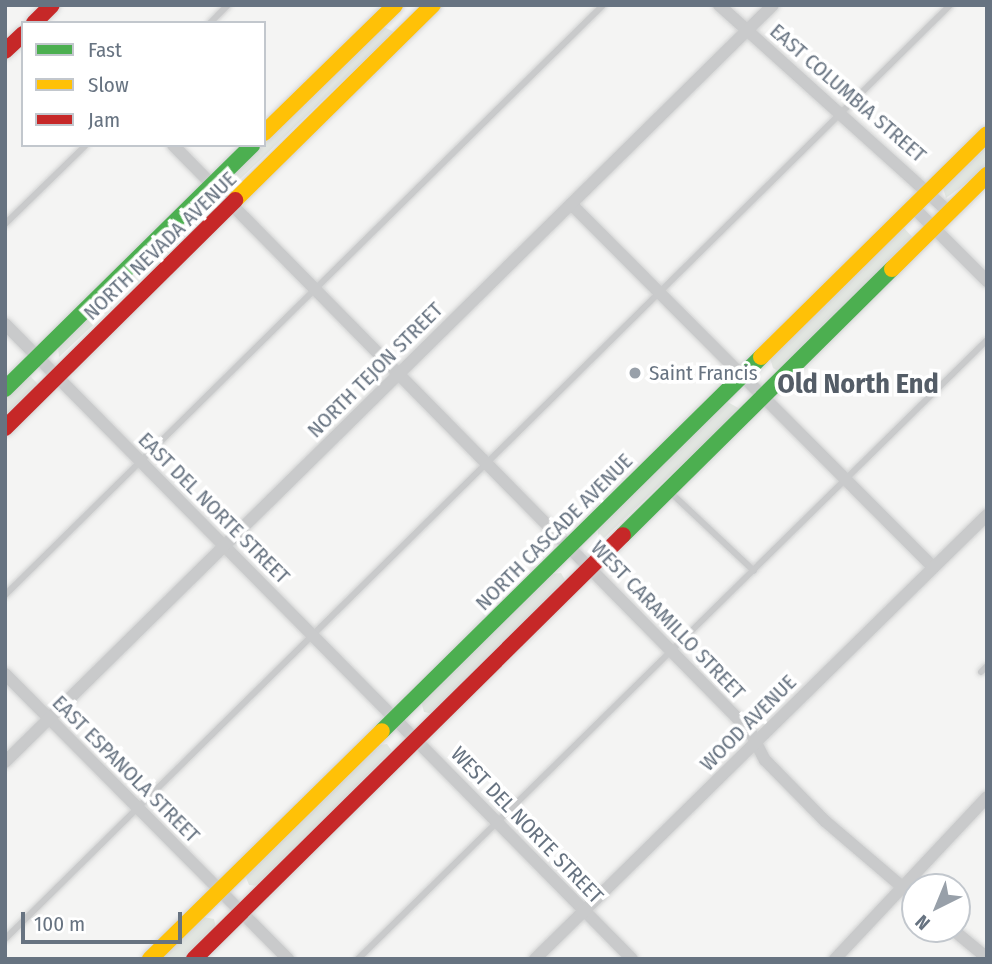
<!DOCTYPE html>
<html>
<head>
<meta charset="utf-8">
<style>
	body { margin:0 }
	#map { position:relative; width:992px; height:964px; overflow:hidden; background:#f4f4f3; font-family:"Fira Sans Condensed",sans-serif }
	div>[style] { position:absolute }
	.green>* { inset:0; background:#e2e6e1 }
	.roads { filter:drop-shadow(0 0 2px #d1d2d2) drop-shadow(0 0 2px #d1d2d2) }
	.lane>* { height:6px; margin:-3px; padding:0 3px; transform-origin:3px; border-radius:3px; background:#c9cacb }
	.street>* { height:12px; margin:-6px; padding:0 6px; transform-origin:6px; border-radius:6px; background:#c9cacb }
	.fast>* { height:16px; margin:-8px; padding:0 8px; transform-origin:8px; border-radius:8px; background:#4caf50 }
	.slow>* { height:16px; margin:-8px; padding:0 8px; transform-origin:8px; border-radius:8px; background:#ffc107 }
	.jam>* { height:16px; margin:-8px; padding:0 8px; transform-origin:8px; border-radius:8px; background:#c62828 }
	.dots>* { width:19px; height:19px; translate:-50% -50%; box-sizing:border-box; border:4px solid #fff; border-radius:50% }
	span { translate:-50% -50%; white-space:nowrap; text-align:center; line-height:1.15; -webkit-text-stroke:7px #fff; paint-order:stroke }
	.street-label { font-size:21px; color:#677381 }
	.poi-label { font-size:21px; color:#677381 }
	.left { translate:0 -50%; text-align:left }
	.district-label { font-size:28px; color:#545d67; font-weight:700 }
	.frame { position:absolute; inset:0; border:7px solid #677381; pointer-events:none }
	.legend { position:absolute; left:21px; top:21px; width:245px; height:126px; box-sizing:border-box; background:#fff; border:2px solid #c2c7cd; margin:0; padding:9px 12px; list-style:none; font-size:21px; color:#677381 }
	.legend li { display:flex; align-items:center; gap:14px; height:35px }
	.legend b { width:35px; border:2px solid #c2c7cd }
	.north { position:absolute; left:901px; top:873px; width:70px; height:70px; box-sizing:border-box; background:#fff; border:2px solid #c2c7cd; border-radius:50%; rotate:223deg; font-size:19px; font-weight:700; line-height:28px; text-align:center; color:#677381 }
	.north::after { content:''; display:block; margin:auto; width:24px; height:32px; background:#98a0a9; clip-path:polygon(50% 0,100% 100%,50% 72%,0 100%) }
	.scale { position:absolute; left:21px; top:912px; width:161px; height:32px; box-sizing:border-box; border:4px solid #677381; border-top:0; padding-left:9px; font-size:21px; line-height:24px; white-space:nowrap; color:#677381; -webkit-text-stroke:5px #fff; paint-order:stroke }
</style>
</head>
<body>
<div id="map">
	<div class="green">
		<div style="clip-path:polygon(382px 26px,394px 32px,234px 185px,233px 175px)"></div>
		<div style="clip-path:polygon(987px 143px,987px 168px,946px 198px,943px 188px)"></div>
		<div style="clip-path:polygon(205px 202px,216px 210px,59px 357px,58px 347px)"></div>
		<div style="clip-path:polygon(903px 227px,915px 240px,778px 371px,773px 368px,770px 358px)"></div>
		<div style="clip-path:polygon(30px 376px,39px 385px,5px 420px,5px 398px)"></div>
		<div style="clip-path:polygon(726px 401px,740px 409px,600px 542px,597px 528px)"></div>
		<div style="clip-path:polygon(561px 573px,565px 580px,434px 714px,424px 712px,421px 701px,551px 574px)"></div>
		<div style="clip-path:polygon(387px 744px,392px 751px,258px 886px,249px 885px,245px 875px,378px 745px)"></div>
		<div style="clip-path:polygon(203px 917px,214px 919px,216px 928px,185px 959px,161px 959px)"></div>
	</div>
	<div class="roads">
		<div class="lane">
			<div style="left:210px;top:23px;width:25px;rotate:-45deg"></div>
			<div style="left:5px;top:224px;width:113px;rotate:-44.3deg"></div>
			<div style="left:670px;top:492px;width:115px;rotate:43.2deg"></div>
			<div style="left:5px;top:595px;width:840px;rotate:-44.61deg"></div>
			<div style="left:981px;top:672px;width:8px;rotate:-45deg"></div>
			<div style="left:5px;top:939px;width:1329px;rotate:-44.66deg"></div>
			<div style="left:358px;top:959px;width:882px;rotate:-44.54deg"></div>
		</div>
		<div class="street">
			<div style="left:719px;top:5px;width:309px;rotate:42deg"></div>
			<div style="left:173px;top:145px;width:822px;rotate:45.44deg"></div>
			<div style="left:750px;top:731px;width:33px;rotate:63deg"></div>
			<div style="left:765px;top:760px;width:86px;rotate:45.5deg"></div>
			<div style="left:825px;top:821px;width:118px;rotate:40.5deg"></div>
			<div style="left:571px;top:204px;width:513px;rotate:45.08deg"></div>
			<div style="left:913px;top:207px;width:105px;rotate:45deg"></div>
			<div style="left:5px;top:324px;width:892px;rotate:45.36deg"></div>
			<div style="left:5px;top:674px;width:402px;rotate:45.2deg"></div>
			<div style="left:5px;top:762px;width:1078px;rotate:-44.59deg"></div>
			<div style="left:952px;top:929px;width:45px;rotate:39.6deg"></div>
			<div style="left:535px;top:959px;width:634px;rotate:-44.49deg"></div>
			<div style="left:835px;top:959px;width:222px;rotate:-46.8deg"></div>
		</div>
		<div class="fast">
			<div style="left:5px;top:389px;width:347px;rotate:-44.6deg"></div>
			<div style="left:623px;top:535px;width:378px;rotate:-44.7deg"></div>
			<div style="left:382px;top:731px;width:532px;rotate:-44.62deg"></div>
		</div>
		<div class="slow">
			<div style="left:264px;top:133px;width:183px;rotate:-44.3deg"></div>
			<div style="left:235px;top:200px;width:278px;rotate:-44.6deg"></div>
			<div style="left:892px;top:269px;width:134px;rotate:-44.7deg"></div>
			<div style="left:761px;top:357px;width:317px;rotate:-44.6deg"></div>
			<div style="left:150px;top:959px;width:325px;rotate:-44.5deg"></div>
		</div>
		<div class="jam">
			<div style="left:34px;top:23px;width:25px;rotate:-45deg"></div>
			<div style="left:5px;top:51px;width:25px;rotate:-43deg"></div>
			<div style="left:5px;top:428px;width:324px;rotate:-44.7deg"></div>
			<div style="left:194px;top:959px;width:603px;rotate:-44.66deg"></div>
		</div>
	</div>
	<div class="dots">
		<div style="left:635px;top:373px;background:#98a0a9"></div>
	</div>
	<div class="street-label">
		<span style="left:848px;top:93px;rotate:41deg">EAST COLUMBIA STREET</span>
		<span style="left:160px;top:246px;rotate:-44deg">NORTH NEVADA AVENUE</span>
		<span style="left:375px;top:370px;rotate:-45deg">NORTH TEJON STREET</span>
		<span style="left:214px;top:508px;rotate:45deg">EAST DEL NORTE STREET</span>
		<span style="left:554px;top:532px;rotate:-45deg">NORTH CASCADE AVENUE</span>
		<span style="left:668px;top:620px;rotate:46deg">WEST CARAMILLO STREET</span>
		<span style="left:748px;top:723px;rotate:-45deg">WOOD AVENUE</span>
		<span style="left:126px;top:769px;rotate:45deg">EAST ESPANOLA STREET</span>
		<span style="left:527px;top:825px;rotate:46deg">WEST DEL NORTE STREET</span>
	</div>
	<div class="poi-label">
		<span class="left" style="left:649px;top:373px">Saint Francis</span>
	</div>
	<div class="district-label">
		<span style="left:858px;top:384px">Old North End</span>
	</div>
	<div class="frame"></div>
	<ul class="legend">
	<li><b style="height:9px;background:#4caf50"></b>Fast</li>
	<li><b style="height:9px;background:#ffc107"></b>Slow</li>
	<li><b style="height:9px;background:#c62828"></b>Jam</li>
	</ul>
	<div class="north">N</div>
	<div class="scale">100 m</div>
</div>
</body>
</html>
